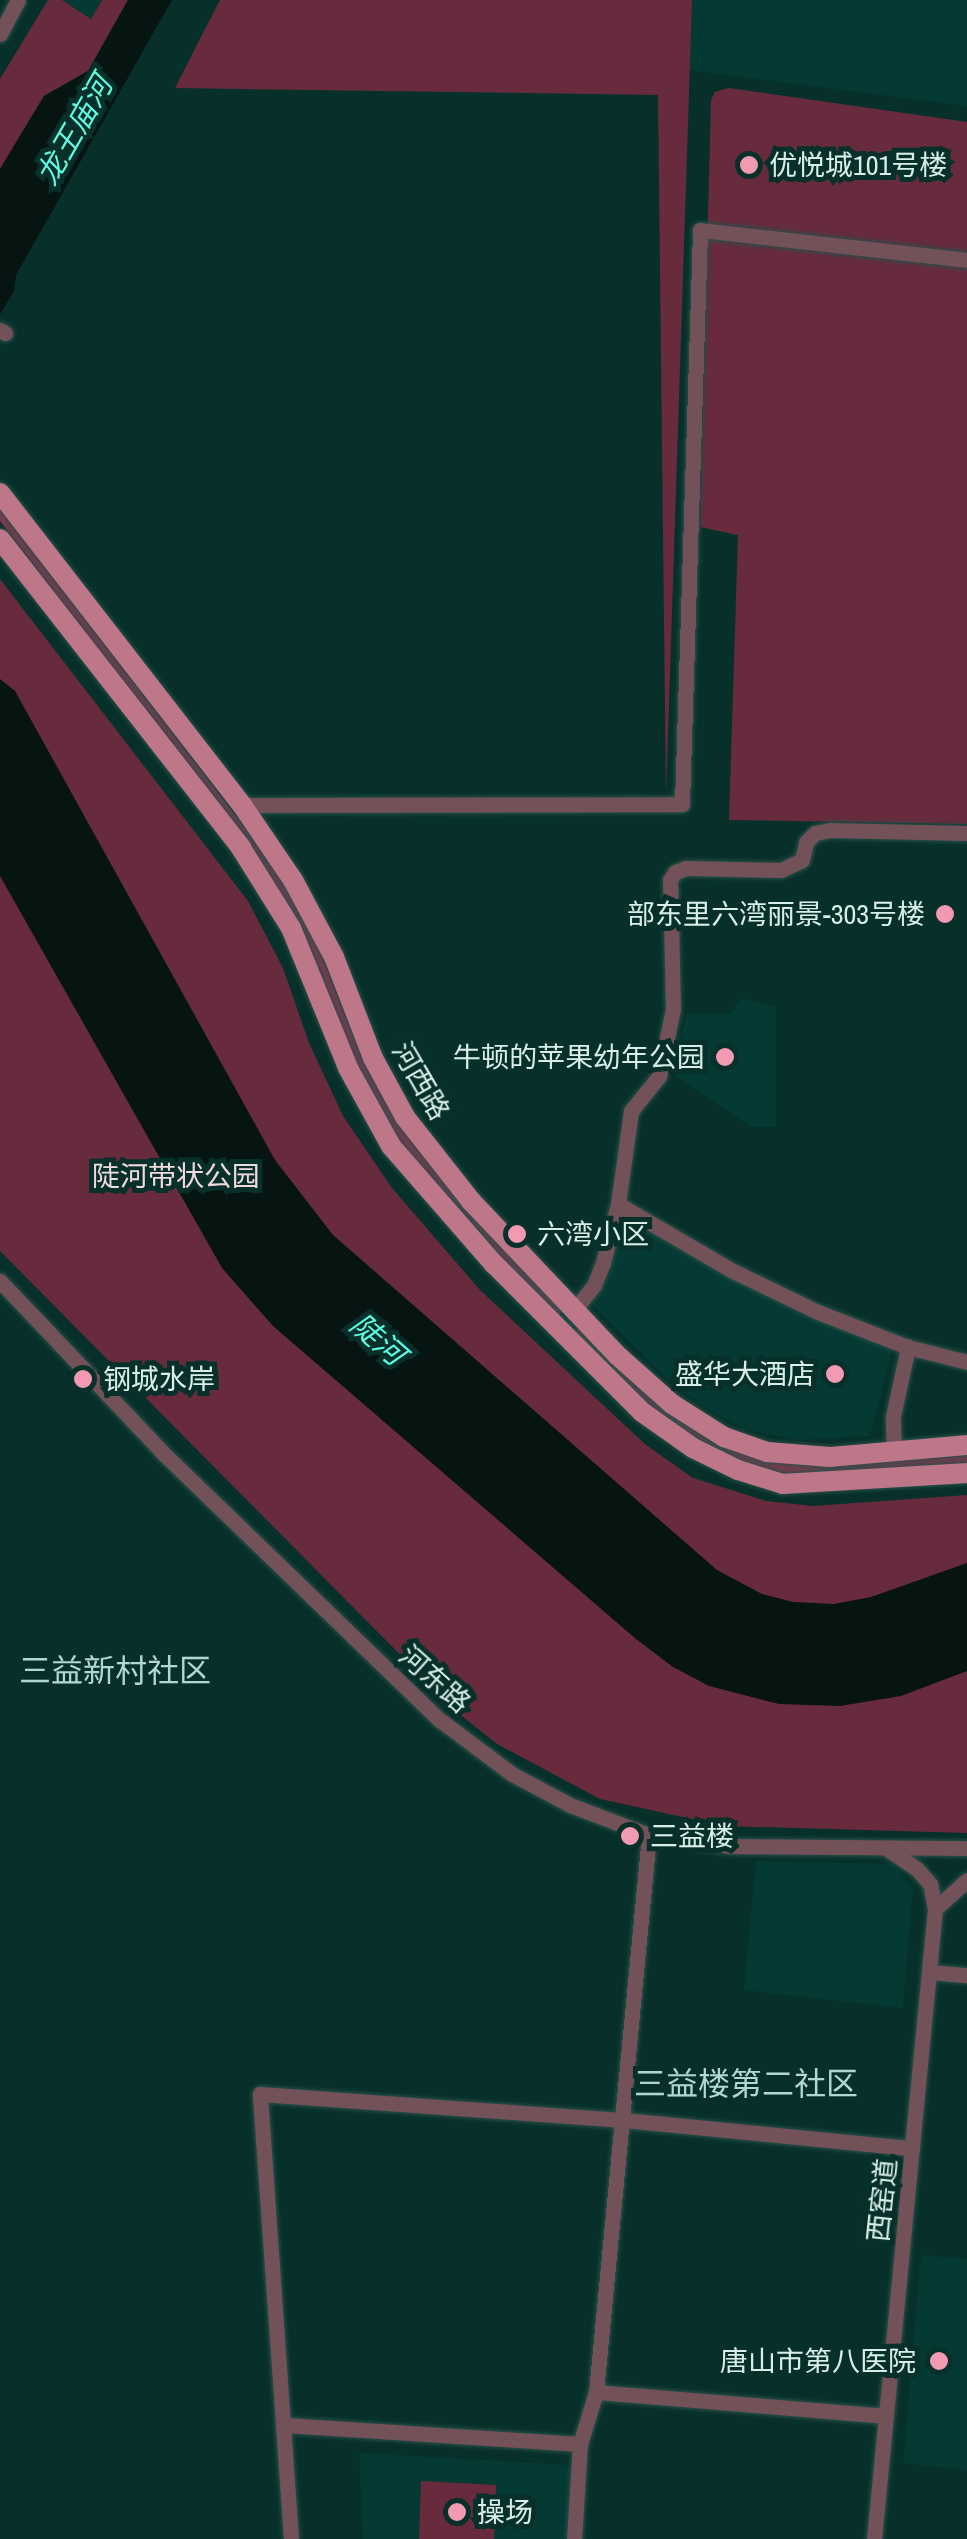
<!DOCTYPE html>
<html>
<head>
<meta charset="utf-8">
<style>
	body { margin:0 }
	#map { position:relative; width:967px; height:2539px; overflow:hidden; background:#07302a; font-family:"Archivo Narrow","Noto Sans SC",sans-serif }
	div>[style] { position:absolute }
	.built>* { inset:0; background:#043a33 }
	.green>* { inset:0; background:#682b3e }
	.forest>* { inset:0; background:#82384f }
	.water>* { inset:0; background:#061512 }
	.roads { filter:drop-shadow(0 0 2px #294e49) drop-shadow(0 0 2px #294e49) }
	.minor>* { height:15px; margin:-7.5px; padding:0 7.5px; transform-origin:7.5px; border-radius:7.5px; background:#735159 }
	.major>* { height:20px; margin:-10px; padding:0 10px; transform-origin:10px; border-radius:10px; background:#bd7789 }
	.dots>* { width:28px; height:28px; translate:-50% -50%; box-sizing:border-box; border:5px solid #07302a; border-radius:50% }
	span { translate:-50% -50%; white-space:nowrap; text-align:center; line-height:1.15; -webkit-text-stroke:10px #07302a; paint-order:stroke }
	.poi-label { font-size:28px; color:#d9eee9 }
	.left { translate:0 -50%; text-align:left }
	.right { translate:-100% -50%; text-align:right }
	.street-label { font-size:28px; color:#d9eee9 }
	.park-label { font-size:28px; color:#f1dadf }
	.water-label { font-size:30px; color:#5efae2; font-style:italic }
	.quarter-label { font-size:32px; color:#afd9d0 }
</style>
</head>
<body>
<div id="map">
	<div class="built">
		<div style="clip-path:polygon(62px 0,102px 0,92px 19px)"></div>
		<div style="clip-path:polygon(692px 0,967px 0,967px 106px,688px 70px)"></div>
		<div style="clip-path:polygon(743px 998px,776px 1007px,776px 1127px,753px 1127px,670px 1073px,687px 1014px,730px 1014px)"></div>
		<div style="clip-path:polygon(607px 1205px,783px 1302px,893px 1348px,870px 1436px,800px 1440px,746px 1430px,707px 1409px,666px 1378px,589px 1302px)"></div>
		<div style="clip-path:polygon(756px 1861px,893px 1864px,913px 1888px,903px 2008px,744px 1990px)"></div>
		<div style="clip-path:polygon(921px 2255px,967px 2259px,967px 2470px,903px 2463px)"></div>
		<div style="clip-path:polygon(359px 2453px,572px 2465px,565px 2539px,363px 2539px)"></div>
	</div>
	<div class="green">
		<div style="clip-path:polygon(48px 0,62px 0,91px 19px,102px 0,128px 0,88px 71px,44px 96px,0 169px,0 79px)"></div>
		<div style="clip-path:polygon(220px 0,692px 0,666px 795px,658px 95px,175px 88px)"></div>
		<div style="clip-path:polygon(729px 88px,967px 122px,967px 824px,729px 820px,738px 535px,700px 527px,711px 100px,715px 92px)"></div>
		<div style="clip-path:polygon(0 579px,248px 901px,283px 968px,309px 1043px,343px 1116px,392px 1188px,480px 1290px,646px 1445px,693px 1478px,766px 1501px,813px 1506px,967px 1495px,967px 1833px,724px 1826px,600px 1799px,497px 1744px,458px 1713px,0 1251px)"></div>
		<div style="clip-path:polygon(421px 2481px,496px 2485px,494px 2539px,419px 2539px)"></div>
	</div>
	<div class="forest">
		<div style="clip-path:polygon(0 509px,269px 859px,316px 941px,361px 1056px,412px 1142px,561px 1309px,560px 1315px,554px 1316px,399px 1140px,347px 1050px,298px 925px,263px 864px,0 521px)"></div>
		<div style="clip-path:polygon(574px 1329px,580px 1329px,658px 1404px,713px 1443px,762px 1460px,812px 1466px,967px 1453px,967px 1465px,791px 1475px,755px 1467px,717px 1452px,648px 1405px)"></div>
	</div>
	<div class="water">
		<div style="clip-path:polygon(128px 0,172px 0,16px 275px,14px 291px,0 314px,0 169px,44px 96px,88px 71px)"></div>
		<div style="clip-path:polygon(0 679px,15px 691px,275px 1160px,333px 1235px,717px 1570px,762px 1594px,793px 1602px,834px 1604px,871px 1597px,967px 1563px,967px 1671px,901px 1696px,840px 1706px,779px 1704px,709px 1686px,673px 1667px,636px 1639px,273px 1326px,222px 1268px,0 876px)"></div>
	</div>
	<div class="roads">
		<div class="minor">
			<div style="left:0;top:34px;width:38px;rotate:-62deg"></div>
			<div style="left:0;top:330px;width:6px;rotate:31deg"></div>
			<div style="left:242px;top:805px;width:440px;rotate:-0.1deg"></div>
			<div style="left:682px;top:804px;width:574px;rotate:-88.2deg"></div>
			<div style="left:700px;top:230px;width:269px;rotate:6.4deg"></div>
			<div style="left:618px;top:1204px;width:131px;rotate:30.3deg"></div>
			<div style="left:731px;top:1270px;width:97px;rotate:25.8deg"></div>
			<div style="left:818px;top:1312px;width:97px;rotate:21.3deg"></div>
			<div style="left:908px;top:1347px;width:61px;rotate:14.3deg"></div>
			<div style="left:0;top:1281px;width:236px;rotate:46.5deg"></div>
			<div style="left:162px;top:1452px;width:386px;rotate:44deg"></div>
			<div style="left:440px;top:1720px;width:90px;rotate:36.9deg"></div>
			<div style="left:512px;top:1774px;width:66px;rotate:28.1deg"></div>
			<div style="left:570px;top:1805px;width:85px;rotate:20.8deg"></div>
			<div style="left:649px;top:1835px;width:83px;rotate:7.6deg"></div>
			<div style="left:731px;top:1846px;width:236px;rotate:0.5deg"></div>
			<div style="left:574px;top:1310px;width:32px;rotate:-51deg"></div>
			<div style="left:594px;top:1285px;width:24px;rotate:-68deg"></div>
			<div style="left:603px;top:1263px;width:61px;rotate:-75.7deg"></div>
			<div style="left:618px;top:1204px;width:94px;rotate:-82deg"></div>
			<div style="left:631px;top:1111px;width:45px;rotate:-51.3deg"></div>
			<div style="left:659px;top:1076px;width:68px;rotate:-78.2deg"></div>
			<div style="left:673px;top:1009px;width:129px;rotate:-91.3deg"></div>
			<div style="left:670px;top:880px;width:9px;rotate:-58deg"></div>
			<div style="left:675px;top:872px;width:12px;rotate:-20deg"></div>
			<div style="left:686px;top:868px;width:95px;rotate:1.2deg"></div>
			<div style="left:781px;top:870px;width:23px;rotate:-25deg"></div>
			<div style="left:802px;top:860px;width:18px;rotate:-77deg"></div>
			<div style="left:806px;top:842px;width:13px;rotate:-45deg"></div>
			<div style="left:815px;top:833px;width:15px;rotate:-11deg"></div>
			<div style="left:830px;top:830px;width:137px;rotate:1.3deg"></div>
			<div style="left:894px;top:1452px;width:36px;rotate:-92deg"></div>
			<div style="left:893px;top:1416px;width:71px;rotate:-77.7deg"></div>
			<div style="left:935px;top:1909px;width:43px;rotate:-42.2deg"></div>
			<div style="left:930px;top:1972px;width:37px;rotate:5deg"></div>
			<div style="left:596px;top:2392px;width:291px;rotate:4.7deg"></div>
			<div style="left:285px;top:2425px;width:296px;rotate:3.7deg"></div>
			<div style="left:580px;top:2444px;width:54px;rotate:-72.9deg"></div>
			<div style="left:596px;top:2392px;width:560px;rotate:-84.56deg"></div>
			<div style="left:291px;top:2539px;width:446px;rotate:-94deg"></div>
			<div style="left:260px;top:2094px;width:365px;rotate:4.1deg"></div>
			<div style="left:624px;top:2120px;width:289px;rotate:5.6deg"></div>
			<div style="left:574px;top:2539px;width:95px;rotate:-86.4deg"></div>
			<div style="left:874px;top:2539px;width:633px;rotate:-84.47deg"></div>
			<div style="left:935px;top:1909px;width:25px;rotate:-101deg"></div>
			<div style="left:930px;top:1884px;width:20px;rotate:-131deg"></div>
			<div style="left:917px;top:1869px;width:34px;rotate:-146deg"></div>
		</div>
		<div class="major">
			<div style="left:0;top:493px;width:395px;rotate:52.2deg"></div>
			<div style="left:242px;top:805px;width:91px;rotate:55.8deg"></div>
			<div style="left:293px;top:880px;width:87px;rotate:62deg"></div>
			<div style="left:334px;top:957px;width:108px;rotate:68.9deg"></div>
			<div style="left:373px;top:1058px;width:67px;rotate:61.5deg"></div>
			<div style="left:405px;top:1117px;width:107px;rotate:51.8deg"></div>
			<div style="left:471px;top:1201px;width:212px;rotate:46.5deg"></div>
			<div style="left:617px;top:1355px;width:74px;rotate:41.7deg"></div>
			<div style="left:672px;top:1404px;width:62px;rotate:32.4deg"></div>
			<div style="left:724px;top:1437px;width:46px;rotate:19.2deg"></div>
			<div style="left:767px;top:1452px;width:63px;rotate:4.5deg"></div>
			<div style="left:830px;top:1457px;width:138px;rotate:-5deg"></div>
			<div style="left:0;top:539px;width:392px;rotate:52deg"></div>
			<div style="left:241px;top:848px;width:94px;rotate:58deg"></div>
			<div style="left:291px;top:928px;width:151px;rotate:67.8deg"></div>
			<div style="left:348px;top:1068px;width:89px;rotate:61.1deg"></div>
			<div style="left:391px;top:1146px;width:157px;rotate:48.9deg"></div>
			<div style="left:494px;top:1264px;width:209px;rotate:45deg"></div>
			<div style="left:642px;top:1412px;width:62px;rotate:35.2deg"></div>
			<div style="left:693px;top:1448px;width:50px;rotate:26.1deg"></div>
			<div style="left:738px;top:1470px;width:47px;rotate:17.3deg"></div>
			<div style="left:783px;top:1484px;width:184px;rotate:-3.4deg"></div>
		</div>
	</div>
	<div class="dots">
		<div style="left:749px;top:165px;background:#f19ab1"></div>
		<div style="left:945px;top:914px;background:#f19ab1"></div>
		<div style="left:725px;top:1057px;background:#f19ab1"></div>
		<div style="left:517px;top:1234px;background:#f19ab1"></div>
		<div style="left:835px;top:1374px;background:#f19ab1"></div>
		<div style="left:83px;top:1379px;background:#f19ab1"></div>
		<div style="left:630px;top:1836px;background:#f19ab1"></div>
		<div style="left:939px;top:2361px;background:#f19ab1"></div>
		<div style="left:457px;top:2512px;background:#f19ab1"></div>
	</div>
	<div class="poi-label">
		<span class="left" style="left:769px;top:165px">优悦城101号楼</span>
		<span class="right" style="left:925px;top:914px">部东里六湾丽景-303号楼</span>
		<span class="right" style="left:705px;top:1057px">牛顿的苹果幼年公园</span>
		<span class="left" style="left:537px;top:1234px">六湾小区</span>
		<span class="right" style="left:815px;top:1374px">盛华大酒店</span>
		<span class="left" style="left:103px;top:1379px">钢城水岸</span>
		<span class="left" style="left:650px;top:1836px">三益楼</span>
		<span class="right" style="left:916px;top:2361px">唐山市第八医院</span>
		<span class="left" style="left:477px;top:2512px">操场</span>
	</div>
	<div class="street-label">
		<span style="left:421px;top:1081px;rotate:60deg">河西路</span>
		<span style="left:435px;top:1679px;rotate:42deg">河东路</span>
		<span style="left:882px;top:2200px;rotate:-84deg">西窑道</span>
	</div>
	<div class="park-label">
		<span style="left:176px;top:1176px">陡河带状公园</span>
	</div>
	<div class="water-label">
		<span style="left:74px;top:130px;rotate:-60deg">龙王庙河</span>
		<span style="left:378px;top:1339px;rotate:41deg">陡河</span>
	</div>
	<div class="quarter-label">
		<span style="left:115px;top:1671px">三益新村社区</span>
		<span style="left:746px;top:2084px">三益楼第二社区</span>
	</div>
</div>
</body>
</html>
